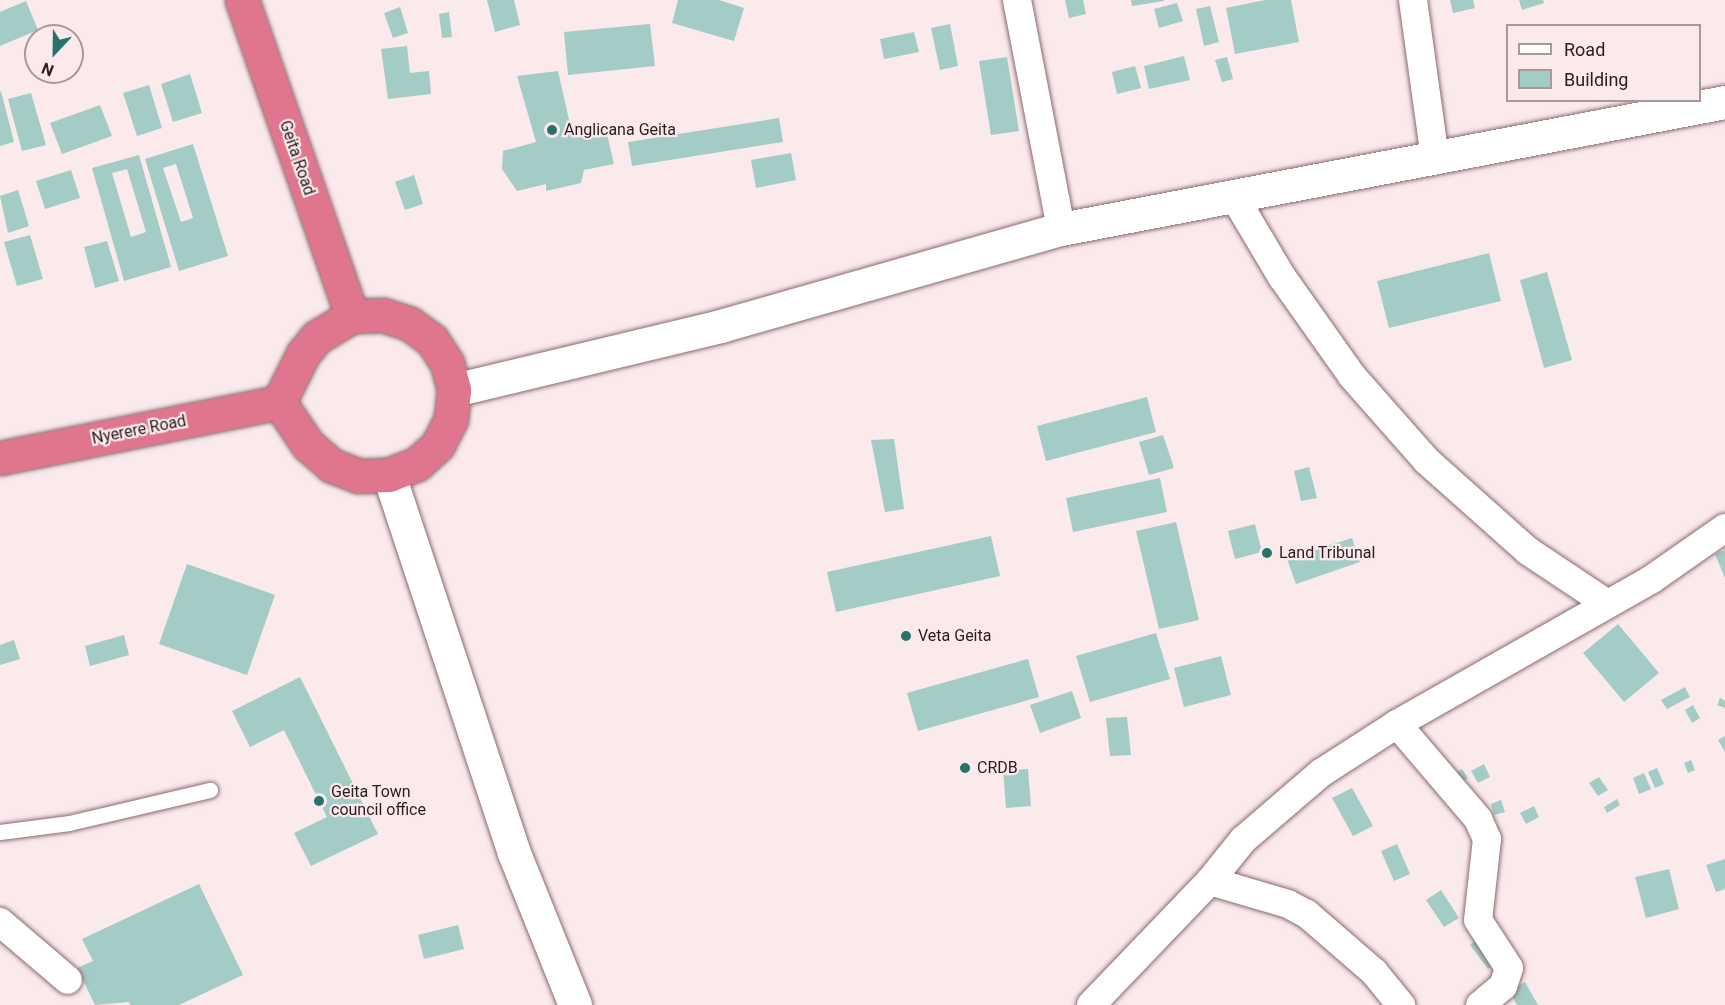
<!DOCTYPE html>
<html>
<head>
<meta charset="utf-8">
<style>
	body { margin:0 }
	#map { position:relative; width:1725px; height:1005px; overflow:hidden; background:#faeaec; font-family:Roboto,sans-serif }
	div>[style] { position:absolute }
	.building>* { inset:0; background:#a3ccc6 }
	.roads { filter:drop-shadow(0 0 2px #8c6970) drop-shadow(0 0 2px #8c6970) }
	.lane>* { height:15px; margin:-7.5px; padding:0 7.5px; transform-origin:7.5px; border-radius:7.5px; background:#fff }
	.street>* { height:28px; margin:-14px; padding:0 14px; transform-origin:14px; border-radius:14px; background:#fff }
	.secondary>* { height:33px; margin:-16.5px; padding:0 16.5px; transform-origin:16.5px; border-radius:16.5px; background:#fff }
	.highway>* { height:33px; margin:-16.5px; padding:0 16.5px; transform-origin:16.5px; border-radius:16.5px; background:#df768e }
	.dots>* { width:16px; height:16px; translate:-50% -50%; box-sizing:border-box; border:3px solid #faeaec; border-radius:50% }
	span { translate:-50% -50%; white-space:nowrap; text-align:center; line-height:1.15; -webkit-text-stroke:4.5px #faeaec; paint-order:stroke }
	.poi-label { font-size:16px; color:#2a1c1f }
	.left { translate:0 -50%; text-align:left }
	.street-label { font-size:16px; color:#2a1c1f }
	.legend { position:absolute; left:1506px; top:24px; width:195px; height:78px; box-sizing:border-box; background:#faeaec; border:2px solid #a7989a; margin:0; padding:8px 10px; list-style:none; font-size:18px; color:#2a1c1f }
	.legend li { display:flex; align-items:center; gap:12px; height:30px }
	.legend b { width:30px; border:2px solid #a7989a }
	.north { position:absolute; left:24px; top:24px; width:60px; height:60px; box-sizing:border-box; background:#faeaec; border:2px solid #a7989a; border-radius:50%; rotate:202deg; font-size:16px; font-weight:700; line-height:24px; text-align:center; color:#2a1c1f }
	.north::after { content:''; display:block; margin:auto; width:21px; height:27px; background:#2a7169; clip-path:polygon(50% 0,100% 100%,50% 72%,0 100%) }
</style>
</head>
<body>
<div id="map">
	<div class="building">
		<div style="clip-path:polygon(487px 0,514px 0,520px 25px,495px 32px)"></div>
		<div style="clip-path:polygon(678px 0,719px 0,744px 8px,734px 41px,672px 23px)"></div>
		<div style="clip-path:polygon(1065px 0,1083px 0,1086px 14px,1069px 18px)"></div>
		<div style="clip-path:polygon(1131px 0,1164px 0,1164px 1px,1132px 6px)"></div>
		<div style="clip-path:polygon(1265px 0,1291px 0,1299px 42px,1235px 54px,1226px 8px)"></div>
		<div style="clip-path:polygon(1450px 0,1473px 0,1475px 8px,1453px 13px)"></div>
		<div style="clip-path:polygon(1519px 0,1543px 0,1544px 3px,1522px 10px)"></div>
		<div style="clip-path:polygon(26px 1px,38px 30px,0 46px,0 12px)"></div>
		<div style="clip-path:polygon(1177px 3px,1183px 21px,1159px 28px,1154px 9px)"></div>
		<div style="clip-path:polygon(1210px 6px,1219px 42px,1204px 46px,1196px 9px)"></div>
		<div style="clip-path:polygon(400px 7px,408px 33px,393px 38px,384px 13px)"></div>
		<div style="clip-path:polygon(449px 12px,452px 37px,442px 38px,439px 14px)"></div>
		<div style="clip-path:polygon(650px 24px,655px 66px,568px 75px,564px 32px)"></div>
		<div style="clip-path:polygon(950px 24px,958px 66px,940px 70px,931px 28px)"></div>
		<div style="clip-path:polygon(914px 32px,919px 52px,884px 59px,880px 39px)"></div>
		<div style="clip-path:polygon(407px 46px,410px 73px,429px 71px,431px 94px,388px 99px,381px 49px)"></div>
		<div style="clip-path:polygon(1184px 56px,1190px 80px,1149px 89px,1144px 66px)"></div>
		<div style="clip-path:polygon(1007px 57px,1019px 131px,991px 135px,979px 61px)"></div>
		<div style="clip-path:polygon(1227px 57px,1233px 79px,1222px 82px,1215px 60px)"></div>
		<div style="clip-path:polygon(1135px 66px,1141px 88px,1117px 94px,1112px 72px)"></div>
		<div style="clip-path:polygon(558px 71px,572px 133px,605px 126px,614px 164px,584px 170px,581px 183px,546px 191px,546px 184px,517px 191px,502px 169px,503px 151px,536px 142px,517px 76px)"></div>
		<div style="clip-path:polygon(190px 74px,202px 113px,173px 122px,161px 84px)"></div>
		<div style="clip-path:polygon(149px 85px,162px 128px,137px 136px,123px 93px)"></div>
		<div style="clip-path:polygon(1px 91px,14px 142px,0 146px,0 92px)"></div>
		<div style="clip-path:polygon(31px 93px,46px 145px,22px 151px,8px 99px)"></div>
		<div style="clip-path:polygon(100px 105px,112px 136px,62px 154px,50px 123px)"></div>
		<div style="clip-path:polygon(779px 118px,783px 142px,632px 166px,628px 142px)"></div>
		<div style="clip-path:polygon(evenodd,193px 144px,228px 256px,179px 271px,145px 159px,193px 144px,176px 164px,193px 218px,181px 222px,163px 168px,176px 164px)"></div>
		<div style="clip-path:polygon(791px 153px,796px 180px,756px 188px,751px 160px)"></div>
		<div style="clip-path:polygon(evenodd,139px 155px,171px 267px,124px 281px,92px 168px,139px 155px,127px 169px,146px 232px,131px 237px,112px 173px,127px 169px)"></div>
		<div style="clip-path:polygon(71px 170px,80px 198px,45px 209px,36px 181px)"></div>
		<div style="clip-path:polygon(414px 175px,423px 204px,405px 210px,395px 182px)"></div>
		<div style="clip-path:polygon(18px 190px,29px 226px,8px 233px,0 196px)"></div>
		<div style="clip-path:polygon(30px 235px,43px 279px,17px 286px,4px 242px)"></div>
		<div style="clip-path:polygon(107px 241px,119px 281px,95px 288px,84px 247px)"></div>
		<div style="clip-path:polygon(1489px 253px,1501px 301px,1389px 328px,1377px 281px)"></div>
		<div style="clip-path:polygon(1547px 272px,1572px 360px,1544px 368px,1520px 280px)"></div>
		<div style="clip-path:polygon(1147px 397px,1156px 432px,1046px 461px,1037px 426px)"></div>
		<div style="clip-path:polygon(1163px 435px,1174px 468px,1149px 475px,1139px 442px)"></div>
		<div style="clip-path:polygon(894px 439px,904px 509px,885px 512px,871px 440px)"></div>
		<div style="clip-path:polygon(1309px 467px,1317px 498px,1301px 501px,1294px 471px)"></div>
		<div style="clip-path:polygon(1160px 478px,1167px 512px,1073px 532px,1066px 498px)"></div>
		<div style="clip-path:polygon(1176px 522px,1199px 620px,1159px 629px,1136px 531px)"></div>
		<div style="clip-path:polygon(1255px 524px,1262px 552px,1235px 559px,1228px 531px)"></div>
		<div style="clip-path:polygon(991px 536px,1000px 576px,836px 612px,827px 572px)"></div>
		<div style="clip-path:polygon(1352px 538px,1360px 562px,1296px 584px,1287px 559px)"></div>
		<div style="clip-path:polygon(1725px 550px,1725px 578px,1715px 554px)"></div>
		<div style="clip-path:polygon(187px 564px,275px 595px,247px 675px,159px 644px)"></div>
		<div style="clip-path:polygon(1618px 624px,1659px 673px,1624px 702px,1583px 653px)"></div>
		<div style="clip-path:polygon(1156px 633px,1170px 679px,1090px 702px,1076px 656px)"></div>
		<div style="clip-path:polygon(124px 635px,129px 655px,90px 666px,85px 646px)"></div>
		<div style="clip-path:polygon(14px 640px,20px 659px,0 665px,0 645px)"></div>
		<div style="clip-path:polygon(1221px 656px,1231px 695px,1184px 707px,1174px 668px)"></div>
		<div style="clip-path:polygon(1028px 659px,1039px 697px,918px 731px,907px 693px)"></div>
		<div style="clip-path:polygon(300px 677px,378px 834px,311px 866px,294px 833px,327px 817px,284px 730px,250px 747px,232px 711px)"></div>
		<div style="clip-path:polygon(1685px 687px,1690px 697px,1667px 709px,1661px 700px)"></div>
		<div style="clip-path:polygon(1072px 691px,1081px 718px,1040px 733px,1030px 705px)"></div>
		<div style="clip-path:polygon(1720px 698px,1725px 701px,1725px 708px,1717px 705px)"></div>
		<div style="clip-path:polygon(1693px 705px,1700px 718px,1692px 723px,1685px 710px)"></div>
		<div style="clip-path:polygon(1127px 717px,1131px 755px,1110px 756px,1106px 718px)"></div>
		<div style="clip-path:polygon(1725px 736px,1725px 752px,1718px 740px)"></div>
		<div style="clip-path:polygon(1691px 760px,1695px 770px,1688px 773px,1684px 763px)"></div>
		<div style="clip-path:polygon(1484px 764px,1490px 777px,1478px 783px,1471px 771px)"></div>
		<div style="clip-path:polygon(1657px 768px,1664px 784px,1655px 788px,1648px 772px)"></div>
		<div style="clip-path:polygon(1028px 769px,1031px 806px,1006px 808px,1003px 770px)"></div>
		<div style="clip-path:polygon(1462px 769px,1468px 778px,1460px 784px,1454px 774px)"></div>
		<div style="clip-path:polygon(1644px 773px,1651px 789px,1639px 794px,1633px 778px)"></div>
		<div style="clip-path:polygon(1599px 777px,1608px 790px,1598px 796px,1589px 783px)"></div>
		<div style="clip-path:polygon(1352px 788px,1373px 826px,1353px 836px,1332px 798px)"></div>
		<div style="clip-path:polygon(1617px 799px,1620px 805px,1607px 813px,1604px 807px)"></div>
		<div style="clip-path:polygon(1501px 800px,1505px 812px,1494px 815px,1491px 804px)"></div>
		<div style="clip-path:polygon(1534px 806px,1539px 817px,1526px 824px,1520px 813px)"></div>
		<div style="clip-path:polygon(1397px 844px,1410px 874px,1394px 881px,1381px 851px)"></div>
		<div style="clip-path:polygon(1725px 859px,1725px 889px,1716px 892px,1706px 865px)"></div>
		<div style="clip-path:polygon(1669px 869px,1679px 909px,1646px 918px,1635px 877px)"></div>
		<div style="clip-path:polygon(199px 884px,243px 975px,179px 1005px,130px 1005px,129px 1002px,95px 1005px,77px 968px,93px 961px,82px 939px)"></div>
		<div style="clip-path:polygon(1441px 890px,1459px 918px,1444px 927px,1426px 900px)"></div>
		<div style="clip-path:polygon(458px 925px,464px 949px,424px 959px,418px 935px)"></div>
		<div style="clip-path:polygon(1479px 937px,1498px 962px,1488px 969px,1470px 945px)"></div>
		<div style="clip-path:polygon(1525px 982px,1538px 1005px,1517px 1005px,1509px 991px)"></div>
	</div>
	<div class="roads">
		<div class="lane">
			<div style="left:0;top:832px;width:70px;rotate:-7.4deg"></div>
			<div style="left:69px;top:823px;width:145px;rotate:-13.2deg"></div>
		</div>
		<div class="street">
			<div style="left:1017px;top:0;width:233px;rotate:79.1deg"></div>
			<div style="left:1413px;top:0;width:161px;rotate:82.1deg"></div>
			<div style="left:1235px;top:198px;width:92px;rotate:59.3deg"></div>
			<div style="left:1282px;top:277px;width:121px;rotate:54.7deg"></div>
			<div style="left:1352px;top:376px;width:113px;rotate:48.6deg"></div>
			<div style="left:1427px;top:461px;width:135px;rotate:41.7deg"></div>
			<div style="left:1528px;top:551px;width:94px;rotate:33.7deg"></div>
			<div style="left:1397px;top:724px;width:125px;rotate:49.5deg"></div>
			<div style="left:1478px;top:819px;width:22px;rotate:66deg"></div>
			<div style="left:1487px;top:839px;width:81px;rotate:96.3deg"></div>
			<div style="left:1478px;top:920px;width:57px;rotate:57.1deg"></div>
			<div style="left:1509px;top:968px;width:19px;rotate:108deg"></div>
			<div style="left:1503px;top:986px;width:30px;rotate:140deg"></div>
			<div style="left:1210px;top:881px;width:81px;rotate:16.4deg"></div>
			<div style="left:1288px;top:904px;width:21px;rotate:28deg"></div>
			<div style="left:1307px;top:914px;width:89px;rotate:40.9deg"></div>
			<div style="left:1374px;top:972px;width:43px;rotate:50.7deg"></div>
			<div style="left:0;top:922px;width:89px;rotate:40.5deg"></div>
			<div style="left:1091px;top:1005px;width:172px;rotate:-46.2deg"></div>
			<div style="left:1210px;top:881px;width:53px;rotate:-51.2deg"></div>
			<div style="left:1243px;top:840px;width:103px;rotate:-40.7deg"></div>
			<div style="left:1321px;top:773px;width:90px;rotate:-32.8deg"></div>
			<div style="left:1397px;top:724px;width:293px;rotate:-29.6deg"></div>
			<div style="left:1652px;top:579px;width:89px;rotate:-34.9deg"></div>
		</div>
		<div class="secondary">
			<div style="left:454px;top:390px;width:274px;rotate:-13.5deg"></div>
			<div style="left:720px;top:326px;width:355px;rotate:-15.9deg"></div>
			<div style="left:1061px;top:229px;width:676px;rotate:-10.83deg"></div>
			<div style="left:389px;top:475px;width:398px;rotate:71.7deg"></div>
			<div style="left:514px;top:853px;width:164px;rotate:68.1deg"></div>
		</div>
		<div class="highway">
			<div style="left:242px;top:0;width:335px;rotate:70.8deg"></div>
			<div style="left:383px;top:315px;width:28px;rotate:18deg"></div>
			<div style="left:410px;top:324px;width:27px;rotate:36deg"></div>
			<div style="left:432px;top:340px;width:27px;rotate:57deg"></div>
			<div style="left:447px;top:363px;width:28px;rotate:75deg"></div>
			<div style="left:454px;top:390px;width:29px;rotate:96deg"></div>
			<div style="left:451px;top:419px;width:29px;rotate:117deg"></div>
			<div style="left:438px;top:445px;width:28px;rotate:138deg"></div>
			<div style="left:417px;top:464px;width:30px;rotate:159deg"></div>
			<div style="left:389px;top:475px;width:30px;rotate:178deg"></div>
			<div style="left:359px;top:476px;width:30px;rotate:-159deg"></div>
			<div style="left:331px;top:465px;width:30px;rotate:-139deg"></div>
			<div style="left:308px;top:445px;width:52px;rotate:-124deg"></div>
			<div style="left:279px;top:402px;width:54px;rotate:-63.4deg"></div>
			<div style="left:303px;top:354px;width:22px;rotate:-51deg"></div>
			<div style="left:317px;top:337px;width:41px;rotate:-31deg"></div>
			<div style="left:352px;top:316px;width:31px;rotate:-2deg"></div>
			<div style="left:0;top:458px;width:285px;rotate:-11.3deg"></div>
		</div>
	</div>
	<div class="dots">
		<div style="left:552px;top:130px;background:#2a7169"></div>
		<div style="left:1267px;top:553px;background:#2a7169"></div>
		<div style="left:906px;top:636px;background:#2a7169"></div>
		<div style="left:965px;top:768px;background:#2a7169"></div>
		<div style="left:319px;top:801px;background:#2a7169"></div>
	</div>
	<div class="poi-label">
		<span class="left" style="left:564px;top:130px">Anglicana Geita</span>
		<span class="left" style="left:1279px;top:553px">Land Tribunal</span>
		<span class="left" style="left:918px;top:636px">Veta Geita</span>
		<span class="left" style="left:977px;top:768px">CRDB</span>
		<span class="left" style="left:331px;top:801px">Geita Town<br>council office</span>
	</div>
	<div class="street-label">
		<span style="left:297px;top:158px;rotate:71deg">Geita Road</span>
		<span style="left:139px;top:430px;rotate:-11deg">Nyerere Road</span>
	</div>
	<ul class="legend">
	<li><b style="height:8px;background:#fff"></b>Road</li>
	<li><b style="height:16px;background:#a3ccc6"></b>Building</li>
	</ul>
	<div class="north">N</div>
</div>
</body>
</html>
